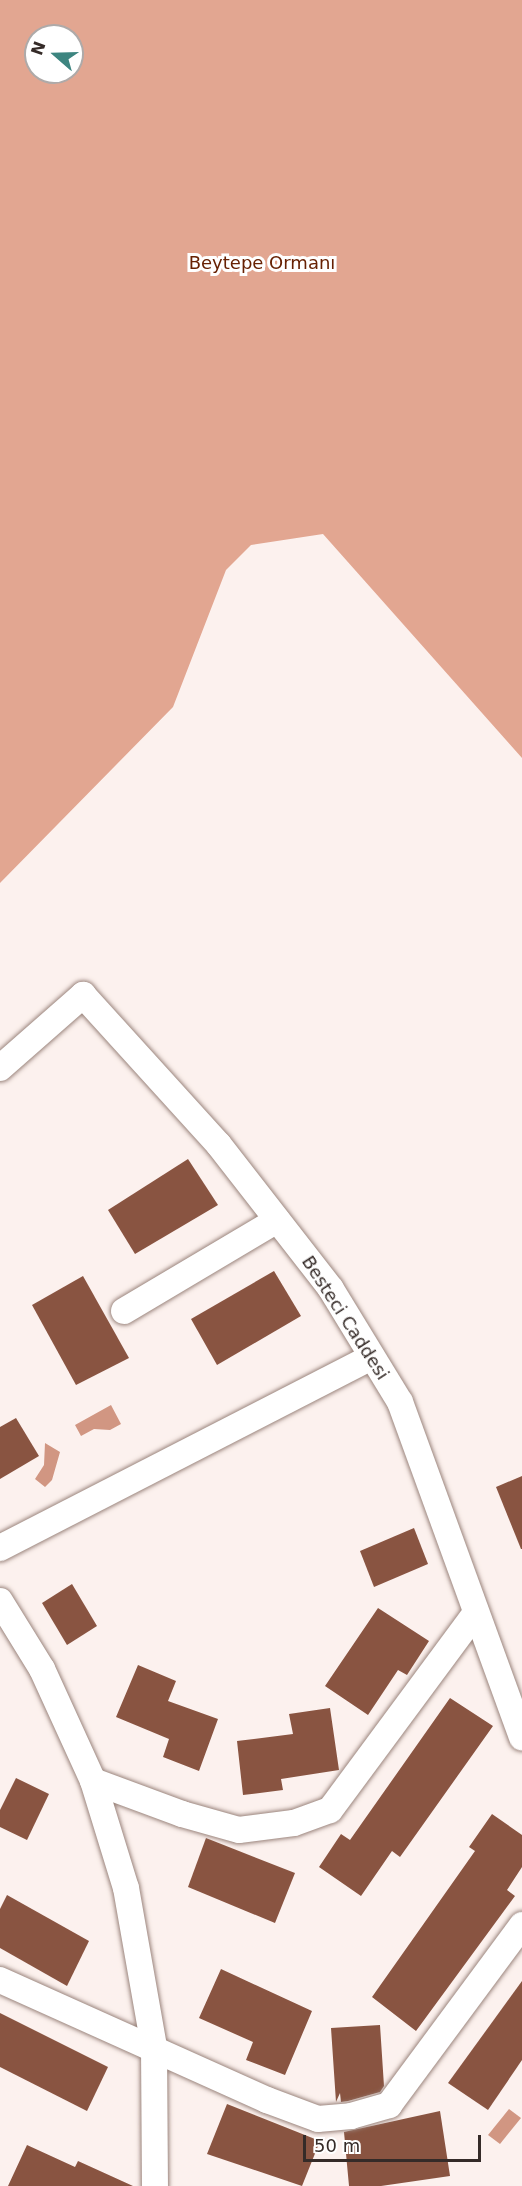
<!DOCTYPE html>
<html>
<head>
<meta charset="utf-8">
<style>
	body { margin:0 }
	#map { position:relative; width:522px; height:2186px; overflow:hidden; background:#fcf1ee; font-family:"DejaVu Sans",sans-serif }
	div>[style] { position:absolute }
	.forest>* { inset:0; background:#e2a691 }
	.water>* { inset:0; background:#d19682 }
	.building>* { inset:0; background:#895441 }
	.roads { filter:drop-shadow(0 0 2px #9b857d) drop-shadow(0 0 2px #9b857d) }
	.minor>* { height:26px; margin:-13px; padding:0 13px; transform-origin:13px; border-radius:13px; background:#fff }
	span { translate:-50% -50%; white-space:nowrap; text-align:center; line-height:1.15; -webkit-text-stroke:6px #fff; paint-order:stroke }
	.park-label { font-size:18px; color:#672103 }
	.street-label { font-size:18px; color:#352b28 }
	.north { position:absolute; left:24px; top:24px; width:60px; height:60px; box-sizing:border-box; background:#fff; border:2px solid #aeaaa9; border-radius:50%; rotate:290deg; font-size:16px; font-weight:700; line-height:24px; text-align:center; color:#352b28 }
	.north::after { content:''; display:block; margin:auto; width:21px; height:27px; background:#3d8580; clip-path:polygon(50% 0,100% 100%,50% 72%,0 100%) }
	.scale { position:absolute; left:303px; top:2135px; width:178px; height:27px; box-sizing:border-box; border:3px solid #352b28; border-top:0; padding-left:8px; font-size:18px; line-height:21px; white-space:nowrap; color:#352b28; -webkit-text-stroke:4px #fff; paint-order:stroke }
</style>
</head>
<body>
<div id="map">
	<div class="forest">
		<div style="clip-path:polygon(evenodd,0 0,522px 0,522px 758px,323px 534px,251px 545px,226px 570px,173px 707px,0 883px,0 0,36px 36px,72px 36px,72px 72px,36px 72px,36px 36px)"></div>
	</div>
	<div class="water">
		<div style="clip-path:polygon(111px 1405px,121px 1424px,110px 1430px,94px 1429px,81px 1436px,75px 1425px)"></div>
		<div style="clip-path:polygon(45px 1443px,60px 1452px,52px 1480px,45px 1487px,35px 1479px,44px 1465px)"></div>
		<div style="clip-path:polygon(509px 2109px,521px 2118px,500px 2144px,488px 2135px)"></div>
	</div>
	<div class="building">
		<div style="clip-path:polygon(188px 1159px,218px 1205px,135px 1254px,108px 1210px)"></div>
		<div style="clip-path:polygon(274px 1271px,301px 1316px,217px 1365px,191px 1319px)"></div>
		<div style="clip-path:polygon(83px 1276px,129px 1358px,76px 1385px,32px 1305px)"></div>
		<div style="clip-path:polygon(16px 1418px,39px 1456px,0 1479px,0 1427px)"></div>
		<div style="clip-path:polygon(522px 1476px,522px 1549px,521px 1549px,496px 1487px)"></div>
		<div style="clip-path:polygon(414px 1528px,428px 1564px,374px 1587px,360px 1551px)"></div>
		<div style="clip-path:polygon(72px 1584px,97px 1626px,67px 1645px,42px 1603px)"></div>
		<div style="clip-path:polygon(378px 1608px,429px 1641px,407px 1675px,398px 1670px,368px 1715px,325px 1686px)"></div>
		<div style="clip-path:polygon(138px 1665px,176px 1681px,168px 1701px,218px 1719px,199px 1771px,163px 1757px,169px 1739px,116px 1717px)"></div>
		<div style="clip-path:polygon(450px 1698px,493px 1726px,400px 1857px,392px 1851px,361px 1896px,319px 1867px,341px 1834px,350px 1840px)"></div>
		<div style="clip-path:polygon(330px 1708px,339px 1770px,281px 1779px,283px 1790px,243px 1795px,237px 1741px,293px 1734px,289px 1714px)"></div>
		<div style="clip-path:polygon(16px 1778px,49px 1794px,27px 1840px,0 1827px,0 1810px)"></div>
		<div style="clip-path:polygon(492px 1814px,522px 1835px,522px 1867px,507px 1890px,515px 1896px,416px 2031px,372px 1997px,475px 1851px,469px 1847px)"></div>
		<div style="clip-path:polygon(206px 1838px,295px 1873px,275px 1923px,188px 1887px)"></div>
		<div style="clip-path:polygon(7px 1895px,89px 1941px,67px 1986px,0 1948px,0 1909px)"></div>
		<div style="clip-path:polygon(221px 1969px,312px 2011px,285px 2075px,246px 2060px,253px 2042px,199px 2018px)"></div>
		<div style="clip-path:polygon(522px 1981px,522px 2060px,488px 2110px,448px 2083px)"></div>
		<div style="clip-path:polygon(0 2013px,108px 2067px,87px 2111px,0 2067px)"></div>
		<div style="clip-path:polygon(380px 2025px,384px 2086px,380px 2092px,348px 2101px,341px 2102px,340px 2093px,336px 2102px,331px 2028px)"></div>
		<div style="clip-path:polygon(227px 2104px,320px 2141px,302px 2186px,207px 2154px)"></div>
		<div style="clip-path:polygon(440px 2111px,450px 2176px,381px 2186px,349px 2186px,344px 2132px)"></div>
		<div style="clip-path:polygon(27px 2145px,75px 2167px,78px 2161px,133px 2186px,8px 2186px)"></div>
	</div>
	<div class="roads">
		<div class="minor">
			<div style="left:0;top:1068px;width:111px;rotate:-41.3deg"></div>
			<div style="left:83px;top:995px;width:202px;rotate:47.8deg"></div>
			<div style="left:219px;top:1145px;width:182px;rotate:52.1deg"></div>
			<div style="left:331px;top:1289px;width:132px;rotate:58.6deg"></div>
			<div style="left:400px;top:1402px;width:357px;rotate:70deg"></div>
			<div style="left:124px;top:1311px;width:178px;rotate:-30.7deg"></div>
			<div style="left:0;top:1548px;width:418px;rotate:-27.2deg"></div>
			<div style="left:0;top:1601px;width:80px;rotate:58.3deg"></div>
			<div style="left:42px;top:1669px;width:123px;rotate:65.5deg"></div>
			<div style="left:93px;top:1781px;width:112px;rotate:72.9deg"></div>
			<div style="left:126px;top:1888px;width:161px;rotate:80deg"></div>
			<div style="left:154px;top:2047px;width:139px;rotate:89.6deg"></div>
			<div style="left:93px;top:1781px;width:95px;rotate:20.3deg"></div>
			<div style="left:182px;top:1814px;width:59px;rotate:15.7deg"></div>
			<div style="left:239px;top:1830px;width:55px;rotate:-7.3deg"></div>
			<div style="left:294px;top:1823px;width:38px;rotate:-20deg"></div>
			<div style="left:330px;top:1810px;width:245px;rotate:-53.5deg"></div>
			<div style="left:0;top:1980px;width:293px;rotate:24.2deg"></div>
			<div style="left:267px;top:2100px;width:54px;rotate:20.4deg"></div>
			<div style="left:318px;top:2119px;width:33px;rotate:-5deg"></div>
			<div style="left:351px;top:2116px;width:40px;rotate:-16deg"></div>
			<div style="left:389px;top:2105px;width:224px;rotate:-53.5deg"></div>
		</div>
	</div>
	<div class="park-label">
		<span style="left:262px;top:263px">Beytepe Ormanı</span>
	</div>
	<div class="street-label">
		<span style="left:345px;top:1318px;rotate:57deg">Besteci Caddesi</span>
	</div>
	<div class="north">N</div>
	<div class="scale">50 m</div>
</div>
</body>
</html>
